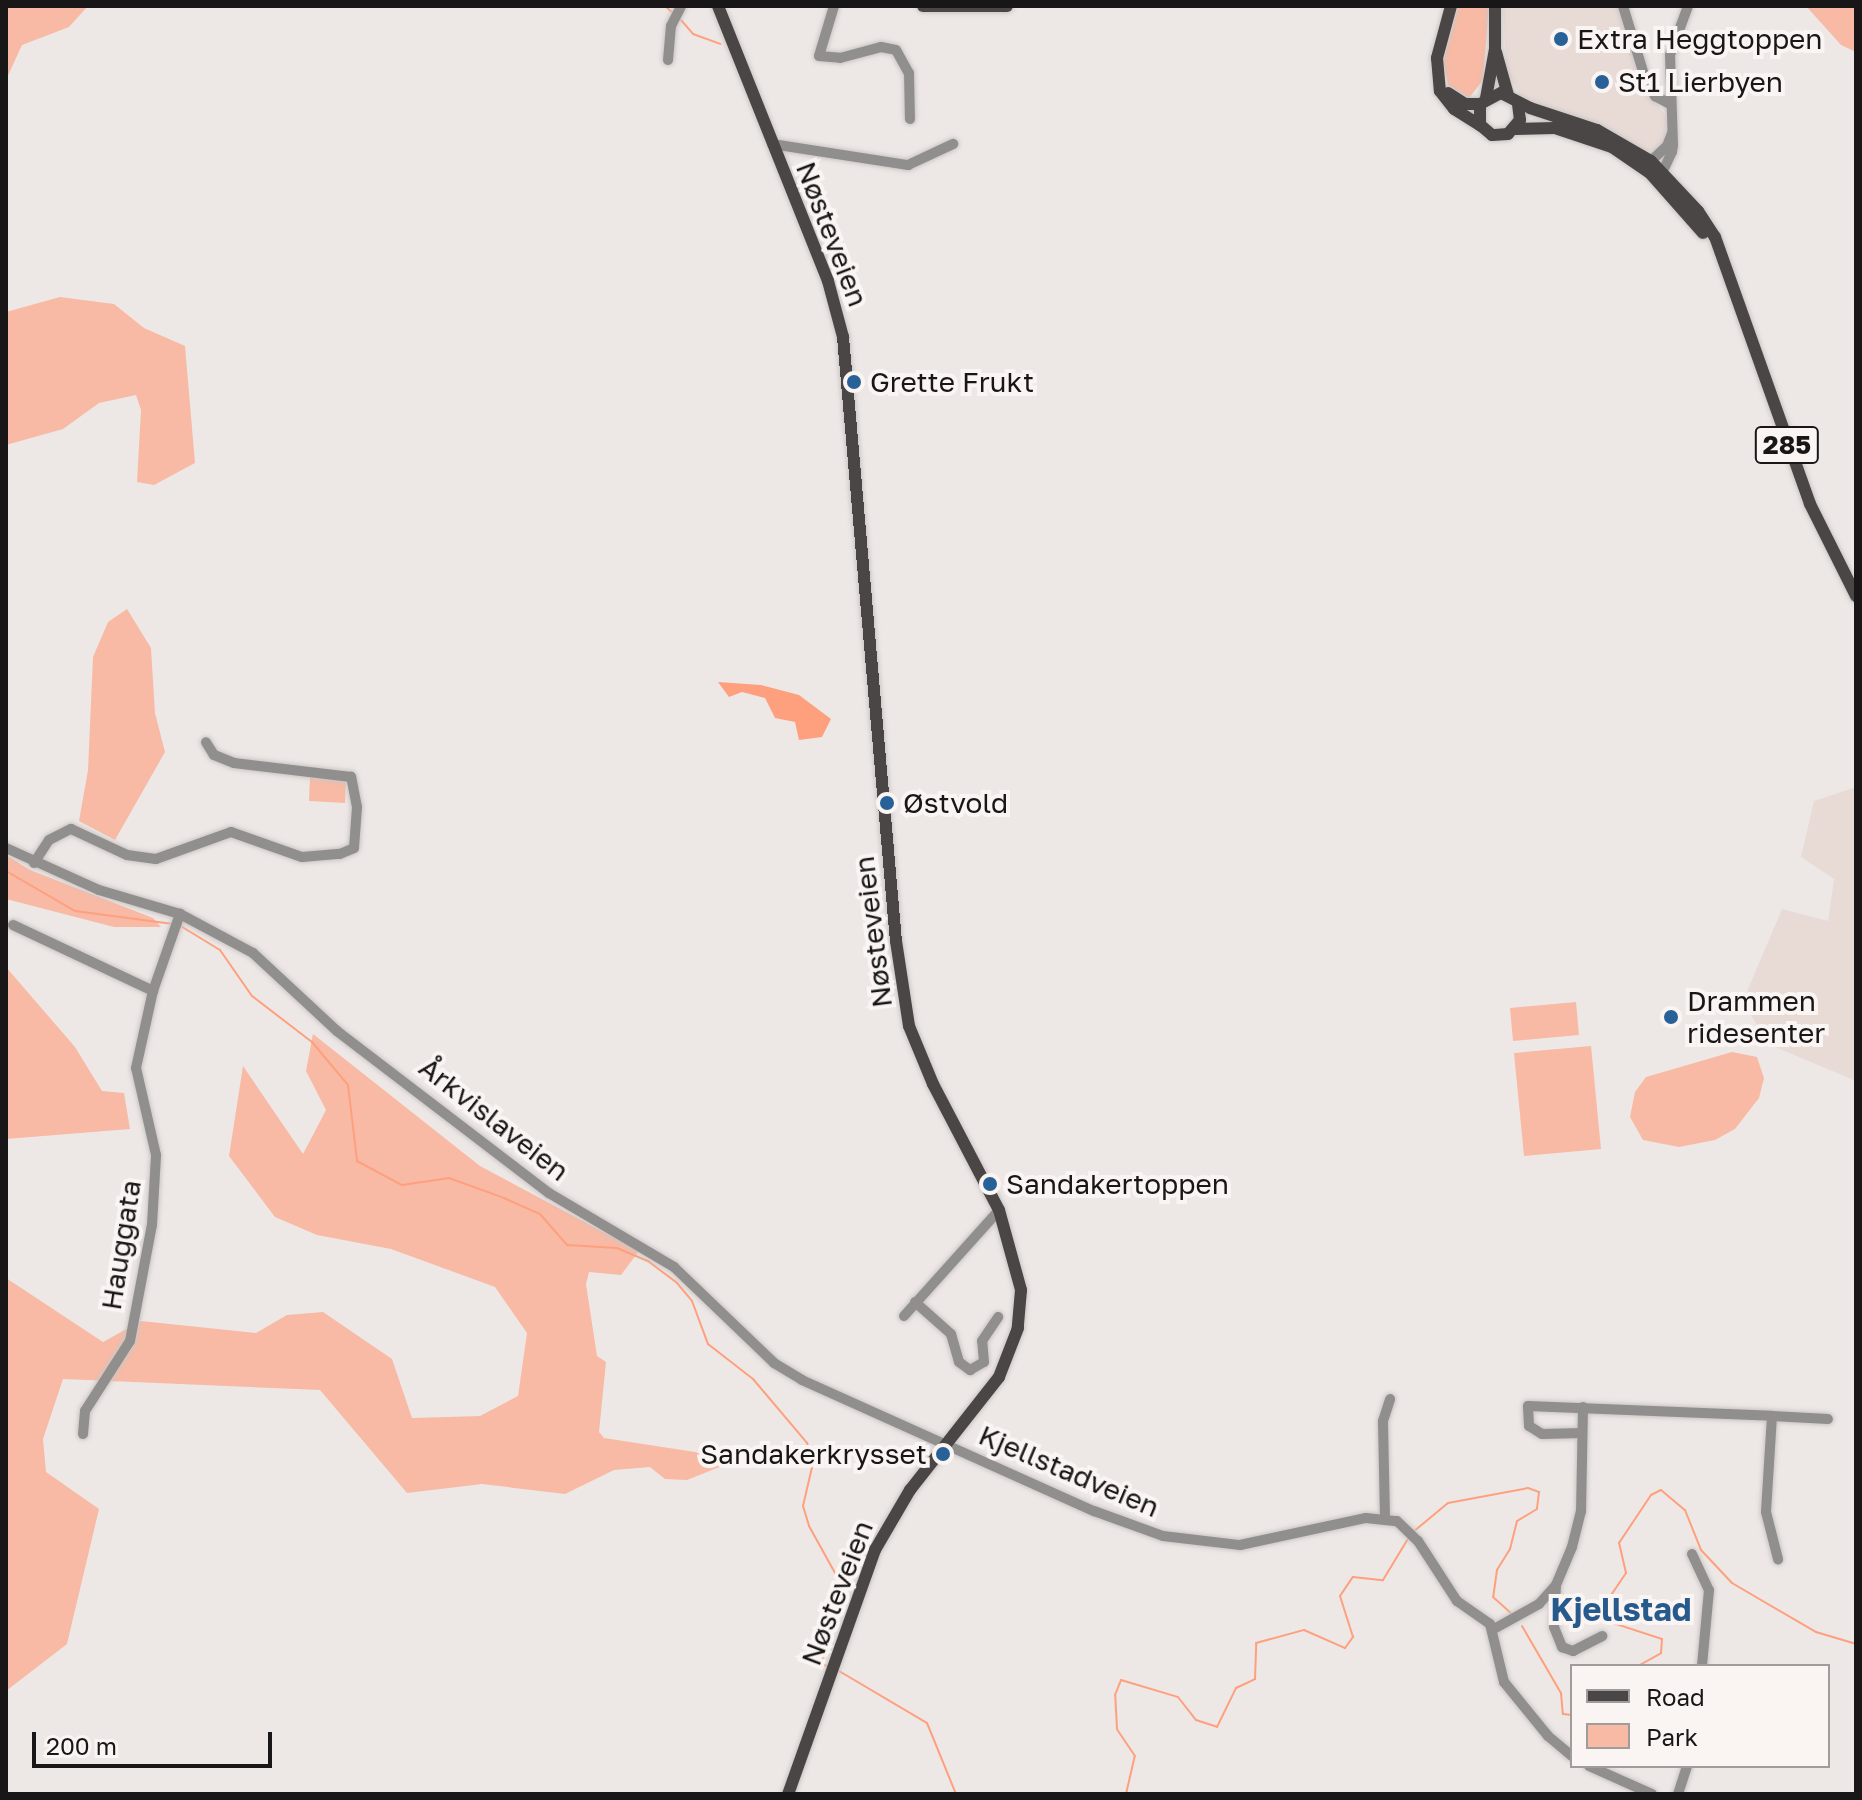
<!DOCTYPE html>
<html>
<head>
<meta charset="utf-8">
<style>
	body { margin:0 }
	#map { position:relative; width:1862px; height:1800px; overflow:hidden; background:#ede8e6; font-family:"Golos Text",sans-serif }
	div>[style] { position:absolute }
	.built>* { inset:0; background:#e8dbd6 }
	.green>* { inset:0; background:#f8baa4 }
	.water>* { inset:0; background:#fea07e }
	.stream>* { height:2px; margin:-1px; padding:0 1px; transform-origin:1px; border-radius:1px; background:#fea07e }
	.roads { filter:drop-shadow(0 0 2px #cbc6c5) drop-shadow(0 0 2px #cbc6c5) }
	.minor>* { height:10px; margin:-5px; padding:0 5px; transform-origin:5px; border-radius:5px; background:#918f8e }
	.major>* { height:12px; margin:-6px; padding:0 6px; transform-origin:6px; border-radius:6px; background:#4a4645 }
	.dots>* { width:22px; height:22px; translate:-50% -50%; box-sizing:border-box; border:4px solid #faf5f3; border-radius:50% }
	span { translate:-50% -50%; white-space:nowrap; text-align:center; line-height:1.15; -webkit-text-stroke:8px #faf5f3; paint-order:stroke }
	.shield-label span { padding:2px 6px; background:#faf5f3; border:2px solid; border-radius:6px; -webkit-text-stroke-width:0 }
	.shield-label { font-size:26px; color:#181616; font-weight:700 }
	.poi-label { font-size:28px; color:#181616 }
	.left { translate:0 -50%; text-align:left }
	.right { translate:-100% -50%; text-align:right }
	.street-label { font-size:28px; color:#181616 }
	.quarter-label { font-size:32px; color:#26598c; font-weight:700 }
	.frame { position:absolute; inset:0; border:8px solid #181616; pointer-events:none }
	.legend { position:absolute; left:1570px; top:1664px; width:260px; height:104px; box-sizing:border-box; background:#faf5f3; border:2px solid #a09c9b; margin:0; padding:10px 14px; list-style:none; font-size:24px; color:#181616 }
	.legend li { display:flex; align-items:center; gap:16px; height:40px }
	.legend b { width:40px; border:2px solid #a09c9b }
	.scale { position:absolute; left:32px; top:1732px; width:240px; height:36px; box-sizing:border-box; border:4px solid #181616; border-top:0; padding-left:10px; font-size:24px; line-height:28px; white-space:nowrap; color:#181616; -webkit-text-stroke:6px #faf5f3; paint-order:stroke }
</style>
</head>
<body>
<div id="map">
	<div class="built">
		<div style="clip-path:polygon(1503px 6px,1618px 6px,1646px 92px,1665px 114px,1669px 128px,1659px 149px,1643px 151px,1520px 95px,1506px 69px)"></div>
		<div style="clip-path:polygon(1856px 787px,1856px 1081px,1768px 1044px,1743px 1001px,1782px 909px,1828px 921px,1834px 879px,1801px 857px,1814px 801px)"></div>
	</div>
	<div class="green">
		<div style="clip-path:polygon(6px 6px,88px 6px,69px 27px,22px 45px,6px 80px)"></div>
		<div style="clip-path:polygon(1458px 6px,1489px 6px,1483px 80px,1469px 98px,1448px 85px,1443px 62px)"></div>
		<div style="clip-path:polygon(1806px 6px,1856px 6px,1856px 52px,1841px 45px)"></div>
		<div style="clip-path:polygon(60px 297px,114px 304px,144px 328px,185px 346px,195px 463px,154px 485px,137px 482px,141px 410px,136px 395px,99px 403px,63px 429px,6px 445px,6px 312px)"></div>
		<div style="clip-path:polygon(127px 609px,151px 648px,155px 713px,165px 752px,115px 840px,79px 821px,88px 770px,93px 657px,108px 622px)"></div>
		<div style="clip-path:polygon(310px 778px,346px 780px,345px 803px,309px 801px)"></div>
		<div style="clip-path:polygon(6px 855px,30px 870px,153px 918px,161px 927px,114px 927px,6px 899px)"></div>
		<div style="clip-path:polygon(6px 967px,75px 1047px,102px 1091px,124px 1093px,130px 1129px,6px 1139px)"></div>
		<div style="clip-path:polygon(1576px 1002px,1579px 1035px,1513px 1041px,1510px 1008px)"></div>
		<div style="clip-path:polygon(313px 1034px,480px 1166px,639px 1251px,621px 1275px,589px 1272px,586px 1284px,597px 1356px,606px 1362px,599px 1432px,604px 1438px,695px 1452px,727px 1464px,687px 1480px,665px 1479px,650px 1467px,614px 1470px,565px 1494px,482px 1484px,407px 1493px,320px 1390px,63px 1379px,43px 1439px,46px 1472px,99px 1509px,67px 1644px,6px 1691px,6px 1278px,103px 1342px,141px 1321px,256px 1333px,287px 1315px,323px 1312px,392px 1359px,412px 1418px,480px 1416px,518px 1396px,527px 1333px,495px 1287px,391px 1249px,317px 1235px,275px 1217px,229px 1156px,243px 1066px,303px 1154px,326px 1110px,306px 1071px)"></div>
		<div style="clip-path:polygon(1591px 1046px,1601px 1149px,1524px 1156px,1514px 1053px)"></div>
		<div style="clip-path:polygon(1732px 1052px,1757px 1057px,1764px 1078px,1759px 1098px,1735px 1129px,1715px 1140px,1679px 1147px,1643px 1140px,1630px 1117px,1635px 1092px,1646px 1077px)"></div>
	</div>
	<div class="water">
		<div style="clip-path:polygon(718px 682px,761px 685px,799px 695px,831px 719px,822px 737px,799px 740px,795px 722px,775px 718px,765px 698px,742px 692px,729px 697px)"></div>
	</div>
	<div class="stream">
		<div style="left:665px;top:6px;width:9px;rotate:41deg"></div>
		<div style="left:681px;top:20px;width:18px;rotate:49deg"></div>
		<div style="left:693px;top:34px;width:29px;rotate:20deg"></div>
		<div style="left:6px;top:871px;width:80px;rotate:30.1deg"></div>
		<div style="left:75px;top:911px;width:99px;rotate:7.6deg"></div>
		<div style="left:179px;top:925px;width:48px;rotate:31.4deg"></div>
		<div style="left:220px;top:950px;width:56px;rotate:55.2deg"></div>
		<div style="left:252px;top:996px;width:76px;rotate:37.5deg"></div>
		<div style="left:312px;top:1042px;width:56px;rotate:50.1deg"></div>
		<div style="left:348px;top:1085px;width:77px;rotate:83.2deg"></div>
		<div style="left:357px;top:1161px;width:51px;rotate:28.1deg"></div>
		<div style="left:402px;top:1185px;width:48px;rotate:-8.5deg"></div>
		<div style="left:449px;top:1178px;width:59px;rotate:20deg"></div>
		<div style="left:504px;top:1198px;width:39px;rotate:24deg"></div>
		<div style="left:540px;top:1214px;width:41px;rotate:48.9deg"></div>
		<div style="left:567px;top:1245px;width:50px;rotate:3.4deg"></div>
		<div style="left:617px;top:1248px;width:34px;rotate:23deg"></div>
		<div style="left:648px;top:1261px;width:36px;rotate:37deg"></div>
		<div style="left:677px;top:1283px;width:23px;rotate:50deg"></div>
		<div style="left:692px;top:1301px;width:46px;rotate:69.6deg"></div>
		<div style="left:708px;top:1344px;width:57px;rotate:37.9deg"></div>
		<div style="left:753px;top:1379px;width:84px;rotate:49.8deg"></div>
		<div style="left:807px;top:1443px;width:21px;rotate:73deg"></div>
		<div style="left:813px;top:1463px;width:44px;rotate:103.1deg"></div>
		<div style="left:803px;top:1506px;width:21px;rotate:73deg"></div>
		<div style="left:809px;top:1526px;width:64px;rotate:61deg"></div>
		<div style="left:840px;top:1582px;width:18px;rotate:81deg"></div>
		<div style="left:843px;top:1600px;width:67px;rotate:109.2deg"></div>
		<div style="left:821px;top:1663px;width:9px;rotate:27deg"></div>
		<div style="left:1413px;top:1532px;width:45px;rotate:-39.6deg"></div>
		<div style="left:1448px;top:1503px;width:81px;rotate:-10.6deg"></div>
		<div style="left:1528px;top:1488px;width:12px;rotate:20deg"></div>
		<div style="left:1539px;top:1492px;width:17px;rotate:97deg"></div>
		<div style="left:1537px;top:1509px;width:23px;rotate:149deg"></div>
		<div style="left:1517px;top:1521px;width:29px;rotate:104deg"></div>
		<div style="left:1510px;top:1549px;width:25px;rotate:122deg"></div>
		<div style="left:1497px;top:1570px;width:27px;rotate:98deg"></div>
		<div style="left:1493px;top:1597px;width:24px;rotate:42deg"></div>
		<div style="left:1522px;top:1626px;width:78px;rotate:59.8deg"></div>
		<div style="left:1561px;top:1693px;width:21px;rotate:85deg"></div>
		<div style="left:1563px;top:1714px;width:9px;rotate:6deg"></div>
		<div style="left:1638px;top:1666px;width:26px;rotate:-29deg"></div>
		<div style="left:1661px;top:1653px;width:14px;rotate:-86deg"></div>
		<div style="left:1662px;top:1639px;width:52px;rotate:-161.9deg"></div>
		<div style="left:1613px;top:1623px;width:18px;rotate:-133deg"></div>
		<div style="left:1601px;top:1610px;width:45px;rotate:-56deg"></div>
		<div style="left:1626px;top:1573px;width:31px;rotate:-103deg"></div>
		<div style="left:1619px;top:1543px;width:58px;rotate:-56.3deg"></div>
		<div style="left:1651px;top:1495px;width:11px;rotate:-27deg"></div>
		<div style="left:1661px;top:1490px;width:31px;rotate:40deg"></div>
		<div style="left:1685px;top:1510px;width:43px;rotate:68.2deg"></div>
		<div style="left:1701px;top:1550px;width:45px;rotate:46.8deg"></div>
		<div style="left:1732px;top:1583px;width:97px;rotate:30.3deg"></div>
		<div style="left:1816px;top:1632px;width:42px;rotate:16.7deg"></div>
		<div style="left:839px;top:1671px;width:102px;rotate:30.6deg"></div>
		<div style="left:927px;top:1723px;width:77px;rotate:67.8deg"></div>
		<div style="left:1126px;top:1794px;width:39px;rotate:-77deg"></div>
		<div style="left:1135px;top:1756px;width:32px;rotate:-124deg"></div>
		<div style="left:1117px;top:1729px;width:34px;rotate:-93deg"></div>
		<div style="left:1115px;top:1695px;width:16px;rotate:-68deg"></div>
		<div style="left:1121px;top:1680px;width:59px;rotate:16.6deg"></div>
		<div style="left:1178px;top:1697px;width:29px;rotate:52deg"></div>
		<div style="left:1196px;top:1720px;width:22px;rotate:18deg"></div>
		<div style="left:1217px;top:1727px;width:43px;rotate:-64deg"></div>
		<div style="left:1236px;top:1688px;width:21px;rotate:-25deg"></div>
		<div style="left:1255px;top:1679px;width:36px;rotate:-88deg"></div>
		<div style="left:1256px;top:1643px;width:50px;rotate:-15.2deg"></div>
		<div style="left:1304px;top:1630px;width:45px;rotate:23.7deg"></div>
		<div style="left:1345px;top:1648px;width:14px;rotate:-54deg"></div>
		<div style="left:1353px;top:1637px;width:43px;rotate:-107.6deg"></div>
		<div style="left:1340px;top:1596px;width:23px;rotate:-56deg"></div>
		<div style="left:1353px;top:1577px;width:30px;rotate:6deg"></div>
		<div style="left:1383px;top:1580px;width:50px;rotate:-58.8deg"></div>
	</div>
	<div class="roads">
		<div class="minor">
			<div style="left:834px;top:6px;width:52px;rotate:106.7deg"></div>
			<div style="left:819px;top:56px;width:21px;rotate:5deg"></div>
			<div style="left:840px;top:58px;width:42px;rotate:-15deg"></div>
			<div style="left:881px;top:47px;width:15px;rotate:11deg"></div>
			<div style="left:896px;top:50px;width:26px;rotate:61deg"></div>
			<div style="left:909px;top:73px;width:46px;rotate:88.8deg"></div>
			<div style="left:1623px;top:6px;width:75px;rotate:73deg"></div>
			<div style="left:1645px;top:78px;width:21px;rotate:61deg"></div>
			<div style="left:1655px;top:96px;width:17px;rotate:28deg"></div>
			<div style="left:668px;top:60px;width:34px;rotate:-85deg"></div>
			<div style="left:671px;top:26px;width:22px;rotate:-63deg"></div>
			<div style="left:1672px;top:133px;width:14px;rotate:111deg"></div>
			<div style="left:1667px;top:146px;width:22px;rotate:137deg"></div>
			<div style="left:1651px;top:161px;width:12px;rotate:95deg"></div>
			<div style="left:1650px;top:173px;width:13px;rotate:-9deg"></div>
			<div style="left:1663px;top:171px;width:21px;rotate:-65deg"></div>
			<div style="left:1672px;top:152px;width:7px;rotate:-82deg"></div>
			<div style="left:1673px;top:145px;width:90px;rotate:-91.9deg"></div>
			<div style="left:1670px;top:55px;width:52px;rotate:-69.8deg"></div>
			<div style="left:772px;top:144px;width:138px;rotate:8.8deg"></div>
			<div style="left:908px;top:165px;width:50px;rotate:-25deg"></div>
			<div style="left:6px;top:848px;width:102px;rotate:24.3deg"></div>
			<div style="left:99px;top:890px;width:84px;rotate:16.5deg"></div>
			<div style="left:180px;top:914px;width:83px;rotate:28.1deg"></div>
			<div style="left:253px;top:953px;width:115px;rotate:42.9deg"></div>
			<div style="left:337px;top:1031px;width:267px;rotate:37.4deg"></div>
			<div style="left:549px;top:1193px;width:145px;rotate:30.6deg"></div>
			<div style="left:674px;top:1267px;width:139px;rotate:43.8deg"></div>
			<div style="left:774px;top:1363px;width:33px;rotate:31deg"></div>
			<div style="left:802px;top:1380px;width:320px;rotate:24.2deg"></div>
			<div style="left:1094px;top:1511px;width:73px;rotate:19.9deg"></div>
			<div style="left:1163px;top:1536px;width:78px;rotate:6.7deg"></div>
			<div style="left:1240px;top:1545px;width:129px;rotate:-12.1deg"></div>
			<div style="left:1366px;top:1518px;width:31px;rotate:6deg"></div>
			<div style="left:1397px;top:1521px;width:29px;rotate:44deg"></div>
			<div style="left:1418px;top:1541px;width:72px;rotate:57deg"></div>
			<div style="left:1457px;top:1601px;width:40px;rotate:34.9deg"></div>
			<div style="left:1490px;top:1624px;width:60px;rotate:76.4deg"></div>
			<div style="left:1504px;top:1682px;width:70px;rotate:50.8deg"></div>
			<div style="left:1548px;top:1736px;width:31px;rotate:40deg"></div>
			<div style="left:34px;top:863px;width:27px;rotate:-57deg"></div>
			<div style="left:49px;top:840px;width:25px;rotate:-27deg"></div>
			<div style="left:71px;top:829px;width:62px;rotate:24.9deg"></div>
			<div style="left:127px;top:855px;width:29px;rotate:8deg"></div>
			<div style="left:156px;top:859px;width:80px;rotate:-19.8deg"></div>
			<div style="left:231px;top:832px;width:75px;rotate:19.4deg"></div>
			<div style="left:302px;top:857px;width:38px;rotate:-5deg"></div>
			<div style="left:340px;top:854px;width:15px;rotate:-23deg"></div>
			<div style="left:354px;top:848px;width:41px;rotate:-85.8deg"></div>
			<div style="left:357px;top:807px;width:31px;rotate:-101deg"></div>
			<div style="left:351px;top:777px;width:118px;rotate:-173.2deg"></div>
			<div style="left:234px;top:763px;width:22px;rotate:-158deg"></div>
			<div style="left:214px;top:755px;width:15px;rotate:-122deg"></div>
			<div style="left:13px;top:925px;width:155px;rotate:25.2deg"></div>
			<div style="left:915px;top:1302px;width:48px;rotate:41.6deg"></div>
			<div style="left:951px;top:1334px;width:29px;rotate:74deg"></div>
			<div style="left:959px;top:1362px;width:14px;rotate:36deg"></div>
			<div style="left:970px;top:1370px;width:16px;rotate:-30deg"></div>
			<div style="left:984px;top:1362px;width:21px;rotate:-95deg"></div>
			<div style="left:982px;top:1341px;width:29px;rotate:-56deg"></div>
			<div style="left:904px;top:1316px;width:142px;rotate:-48.1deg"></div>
			<div style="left:1772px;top:1416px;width:56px;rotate:3.1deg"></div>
			<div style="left:1582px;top:1433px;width:40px;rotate:178.6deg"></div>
			<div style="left:1542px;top:1434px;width:15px;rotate:-148deg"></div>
			<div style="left:1529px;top:1426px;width:20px;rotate:-93deg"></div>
			<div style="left:1528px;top:1406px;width:244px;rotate:2.3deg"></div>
			<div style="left:1772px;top:1416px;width:96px;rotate:93.6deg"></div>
			<div style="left:1766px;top:1512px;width:49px;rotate:75.7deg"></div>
			<div style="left:83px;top:1434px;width:23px;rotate:-85deg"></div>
			<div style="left:85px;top:1411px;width:83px;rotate:-57.3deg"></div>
			<div style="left:130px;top:1341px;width:118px;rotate:-79.3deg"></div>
			<div style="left:152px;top:1225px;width:70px;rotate:-86.7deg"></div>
			<div style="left:156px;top:1155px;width:89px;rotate:-102.9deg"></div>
			<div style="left:136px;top:1068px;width:79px;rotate:-77.6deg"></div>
			<div style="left:153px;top:991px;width:82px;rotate:-70.7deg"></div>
			<div style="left:1385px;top:1518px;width:97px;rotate:-91.2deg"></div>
			<div style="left:1383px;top:1421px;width:23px;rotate:-72deg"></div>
			<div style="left:1692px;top:1554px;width:40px;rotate:65deg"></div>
			<div style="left:1709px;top:1590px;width:76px;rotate:95.3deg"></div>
			<div style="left:1556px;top:1585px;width:42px;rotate:92.7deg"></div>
			<div style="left:1554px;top:1627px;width:22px;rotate:68deg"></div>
			<div style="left:1562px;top:1647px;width:12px;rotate:20deg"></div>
			<div style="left:1573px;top:1651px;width:33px;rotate:-27deg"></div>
			<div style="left:1492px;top:1630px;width:54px;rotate:-29deg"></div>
			<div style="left:1539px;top:1604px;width:25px;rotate:-48deg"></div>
			<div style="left:1556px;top:1585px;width:41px;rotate:-67.2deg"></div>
			<div style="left:1572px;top:1547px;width:36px;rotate:-76deg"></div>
			<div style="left:1581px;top:1512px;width:105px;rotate:-88.9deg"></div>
			<div style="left:1589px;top:1766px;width:69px;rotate:24deg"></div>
			<div style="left:1678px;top:1794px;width:29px;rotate:-72deg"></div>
		</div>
		<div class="major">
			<div style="left:718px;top:6px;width:296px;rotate:68.2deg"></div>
			<div style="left:828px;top:281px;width:58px;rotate:75deg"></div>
			<div style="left:843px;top:337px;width:606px;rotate:84.99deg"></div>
			<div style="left:896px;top:941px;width:86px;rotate:81.3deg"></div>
			<div style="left:909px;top:1026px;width:63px;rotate:67.5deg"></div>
			<div style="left:933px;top:1084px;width:142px;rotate:62.4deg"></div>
			<div style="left:999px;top:1210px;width:83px;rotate:74.6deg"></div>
			<div style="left:1021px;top:1290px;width:38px;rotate:95deg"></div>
			<div style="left:1018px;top:1328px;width:53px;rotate:111.2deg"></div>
			<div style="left:999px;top:1377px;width:144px;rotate:128.2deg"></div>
			<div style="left:910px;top:1490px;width:69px;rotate:120.3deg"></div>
			<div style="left:875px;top:1550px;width:259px;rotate:109.6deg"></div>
			<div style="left:923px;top:6px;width:84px"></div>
			<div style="left:1451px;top:6px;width:54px;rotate:105.1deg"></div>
			<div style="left:1437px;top:58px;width:33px;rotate:85deg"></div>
			<div style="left:1440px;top:91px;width:23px;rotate:52deg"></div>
			<div style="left:1454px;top:109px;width:31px;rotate:32deg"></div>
			<div style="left:1496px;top:52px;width:45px;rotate:74.4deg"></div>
			<div style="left:1448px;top:93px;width:20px;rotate:33deg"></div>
			<div style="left:1465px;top:104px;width:15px"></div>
			<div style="left:1486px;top:98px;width:50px;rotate:-79.6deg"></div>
			<div style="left:1495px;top:49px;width:43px;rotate:-90deg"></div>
			<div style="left:1518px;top:104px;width:16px;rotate:83deg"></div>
			<div style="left:1520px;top:120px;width:18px;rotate:131deg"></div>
			<div style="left:1508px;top:134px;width:16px;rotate:176deg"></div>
			<div style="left:1492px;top:135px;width:16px;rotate:-140deg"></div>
			<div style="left:1480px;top:125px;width:21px;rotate:-90deg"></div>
			<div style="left:1480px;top:104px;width:24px;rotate:-28deg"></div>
			<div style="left:1501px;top:93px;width:33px;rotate:27deg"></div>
			<div style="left:1530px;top:108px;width:71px;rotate:18.2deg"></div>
			<div style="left:1597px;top:130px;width:62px;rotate:29.9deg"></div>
			<div style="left:1651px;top:161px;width:69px;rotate:46.8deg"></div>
			<div style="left:1698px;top:211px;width:31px;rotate:57deg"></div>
			<div style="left:1715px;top:237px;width:283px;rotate:70.4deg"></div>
			<div style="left:1810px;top:504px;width:103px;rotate:63.4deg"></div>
			<div style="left:1515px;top:129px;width:40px;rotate:-1.4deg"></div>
			<div style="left:1555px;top:128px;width:60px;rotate:18.4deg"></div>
			<div style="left:1612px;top:147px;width:46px;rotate:34.4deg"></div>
			<div style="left:1650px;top:173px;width:80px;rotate:48.5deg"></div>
		</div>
	</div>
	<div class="dots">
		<div style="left:1561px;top:39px;background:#286098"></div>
		<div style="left:1602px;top:82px;background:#286098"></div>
		<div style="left:854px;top:382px;background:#286098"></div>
		<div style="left:887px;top:803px;background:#286098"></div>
		<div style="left:1671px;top:1017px;background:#286098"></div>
		<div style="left:990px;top:1184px;background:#286098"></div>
		<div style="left:943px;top:1454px;background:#286098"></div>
	</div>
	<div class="shield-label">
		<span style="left:1787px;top:445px">285</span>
	</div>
	<div class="poi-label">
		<span class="left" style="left:1577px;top:39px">Extra Heggtoppen</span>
		<span class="left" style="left:1618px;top:82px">St1 Lierbyen</span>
		<span class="left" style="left:870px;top:382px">Grette Frukt</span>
		<span class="left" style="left:903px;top:803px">Østvold</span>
		<span class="left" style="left:1687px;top:1017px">Drammen<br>ridesenter</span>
		<span class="left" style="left:1006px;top:1184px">Sandakertoppen</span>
		<span class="right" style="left:927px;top:1454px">Sandakerkrysset</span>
	</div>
	<div class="street-label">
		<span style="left:832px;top:234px;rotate:69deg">Nøsteveien</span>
		<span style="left:873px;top:932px;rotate:-97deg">Nøsteveien</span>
		<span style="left:494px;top:1119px;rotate:38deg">Årkvislaveien</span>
		<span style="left:121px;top:1245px;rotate:-81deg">Hauggata</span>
		<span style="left:1069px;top:1471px;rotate:23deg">Kjellstadveien</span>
		<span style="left:837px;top:1593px;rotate:-69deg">Nøsteveien</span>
	</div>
	<div class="quarter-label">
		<span style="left:1621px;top:1609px">Kjellstad</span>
	</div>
	<div class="frame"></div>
	<ul class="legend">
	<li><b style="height:10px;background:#4a4645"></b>Road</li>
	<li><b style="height:22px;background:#f8baa4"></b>Park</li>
	</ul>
	<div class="scale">200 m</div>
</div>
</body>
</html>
